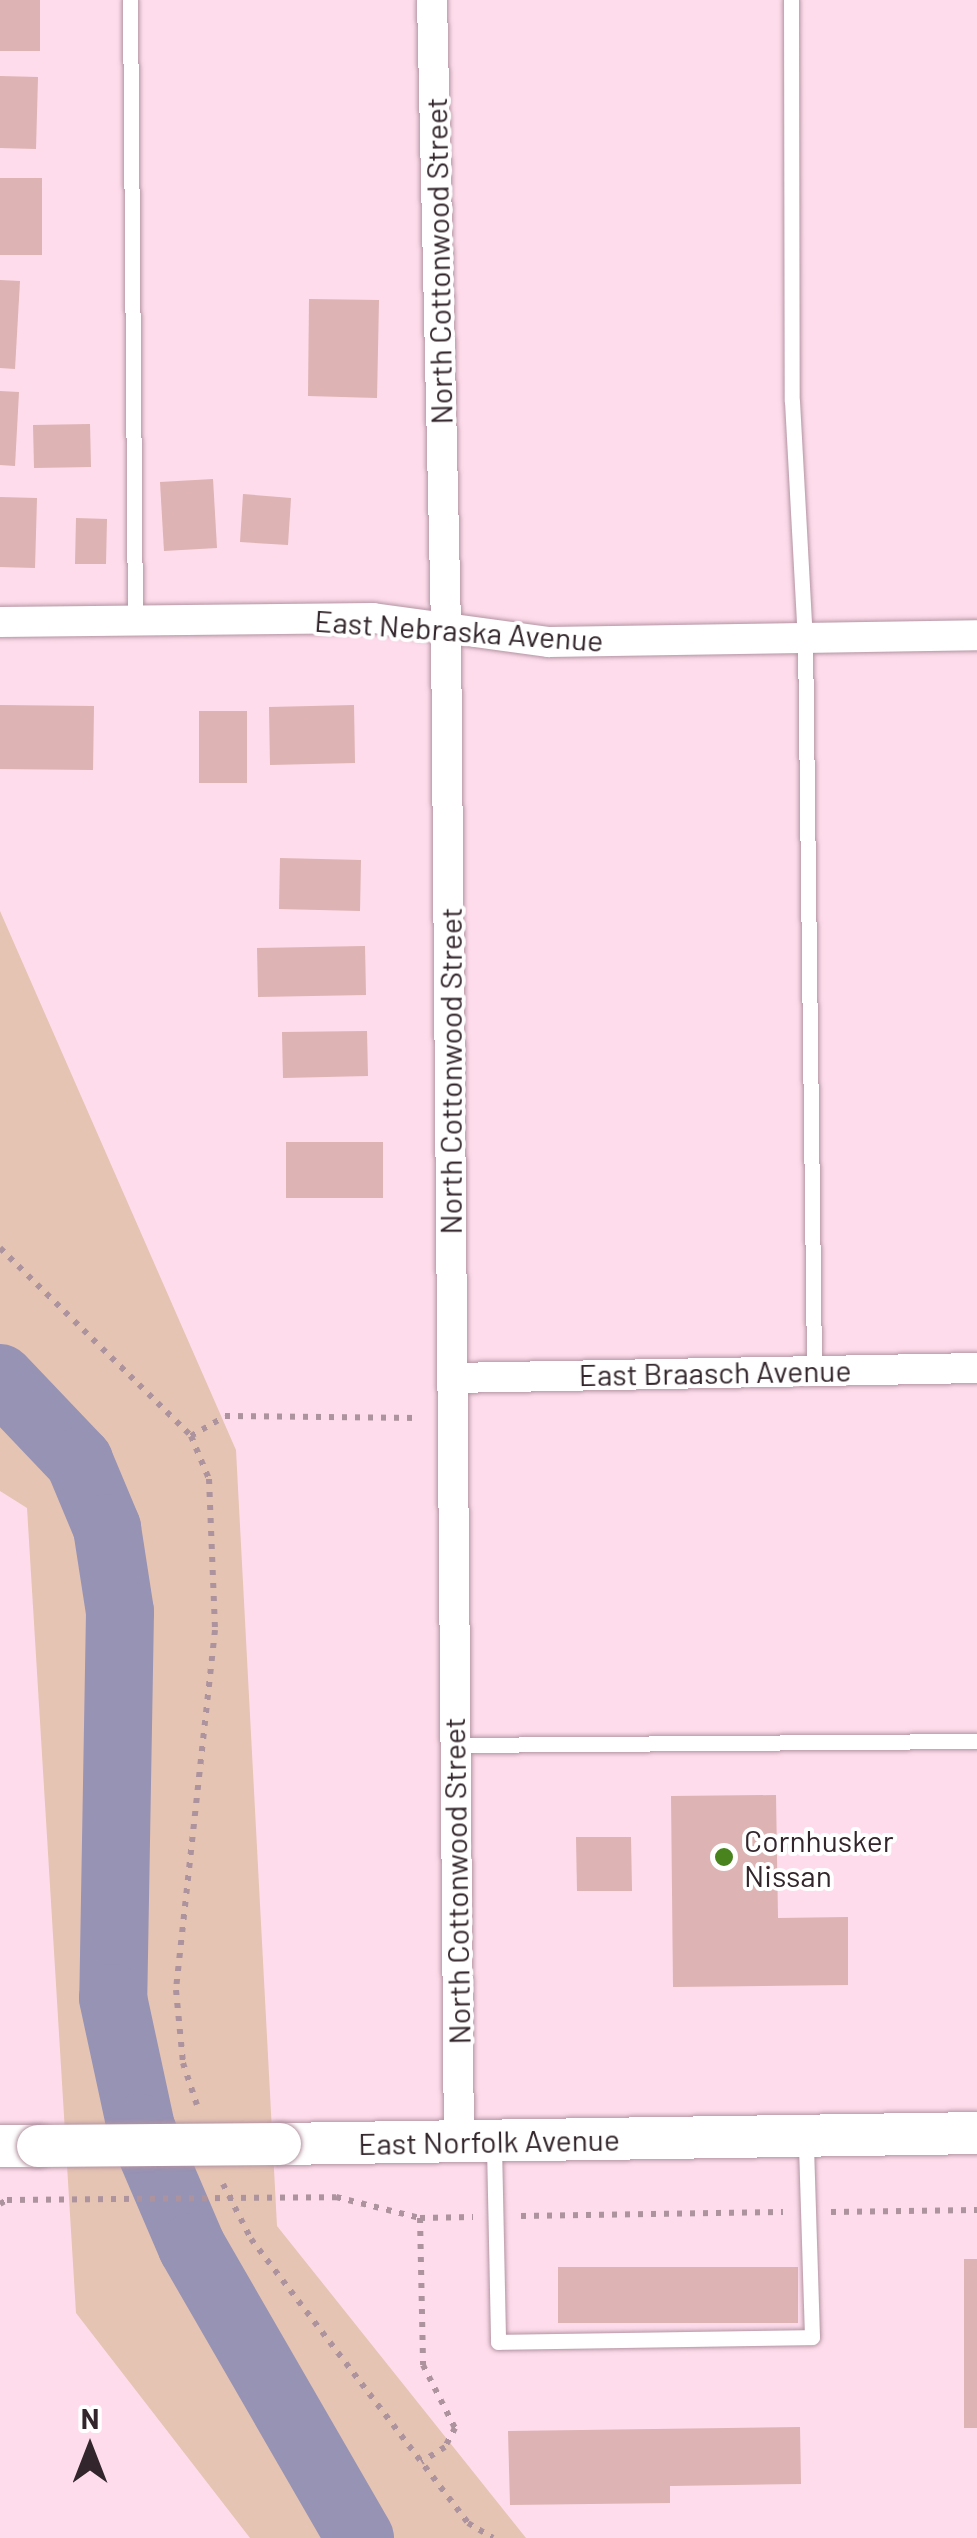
<!DOCTYPE html>
<html>
<head>
<meta charset="utf-8">
<style>
	body { margin:0 }
	#map { position:relative; width:977px; height:2538px; overflow:hidden; background:#fedceb; font-family:Barlow,sans-serif }
	div>[style] { position:absolute }
	.green>* { inset:0; background:#e5c4b3 }
	.river>* { height:68px; margin:-34px; padding:0 34px; transform-origin:34px; border-radius:34px; background:#9793b4 }
	.building>* { inset:0; background:#ddb3b3 }
	.path>* { height:6px; margin-top:-3px; transform-origin:0; background:repeating-linear-gradient(90deg,#ac939e 0 5px,transparent 0 13px) }
	.roads { filter:drop-shadow(0 0 2px #b393a1) drop-shadow(0 0 2px #b393a1) }
	.lane>* { height:15px; margin:-7.5px; padding:0 7.5px; transform-origin:7.5px; border-radius:7.5px; background:#fff }
	.street>* { height:30px; margin:-15px; padding:0 15px; transform-origin:15px; border-radius:15px; background:#fff }
	.secondary>* { height:42px; margin:-21px; padding:0 21px; transform-origin:21px; border-radius:21px; background:#fff }
	.path-bridge>* { height:6px; margin-top:-3px; transform-origin:0; background:repeating-linear-gradient(90deg,#ac939e 0 5px,transparent 0 13px) }
	.bridges { filter:drop-shadow(0 0 2px #b393a1) drop-shadow(0 0 2px #b393a1) }
	.secondary-bridge>* { height:42px; margin:-21px; padding:0 21px; transform-origin:21px; border-radius:21px; background:#fff }
	.dots>* { width:28px; height:28px; translate:-50% -50%; box-sizing:border-box; border:5px solid #fff; border-radius:50% }
	span { translate:-50% -50%; white-space:nowrap; text-align:center; line-height:1.15; -webkit-text-stroke:8px #fff; paint-order:stroke }
	.street-label { font-size:30px; color:#32252b }
	.poi-label { font-size:30px; color:#32252b }
	.left { translate:0 -50%; text-align:left }
	.north { position:absolute; left:40px; top:2398px; width:100px; height:100px; -webkit-text-stroke:8px #fff; paint-order:stroke; rotate:0deg; font-size:28px; font-weight:700; line-height:40px; text-align:center; color:#32252b }
	.north::after { content:''; display:block; margin:auto; width:35px; height:45px; background:#32252b; clip-path:polygon(50% 0,100% 100%,50% 72%,0 100%) }
</style>
</head>
<body>
<div id="map">
	<div class="green">
		<div style="clip-path:polygon(0 911px,236px 1450px,277px 2226px,526px 2538px,250px 2538px,76px 2313px,27px 1508px,0 1491px)"></div>
	</div>
	<div class="river">
		<div style="left:0;top:1378px;width:115px;rotate:46.4deg"></div>
		<div style="left:79px;top:1461px;width:73px;rotate:67.3deg"></div>
		<div style="left:107px;top:1528px;width:85px;rotate:81.2deg"></div>
		<div style="left:120px;top:1612px;width:386px;rotate:91deg"></div>
		<div style="left:113px;top:1998px;width:133px;rotate:77.8deg"></div>
		<div style="left:141px;top:2128px;width:129px;rotate:66.8deg"></div>
		<div style="left:192px;top:2247px;width:336px;rotate:60deg"></div>
	</div>
	<div class="building">
		<div style="clip-path:polygon(0 0,40px 0,40px 51px,0 51px)"></div>
		<div style="clip-path:polygon(0 76px,38px 77px,36px 149px,0 148px)"></div>
		<div style="clip-path:polygon(0 178px,42px 178px,42px 255px,0 255px)"></div>
		<div style="clip-path:polygon(0 280px,20px 281px,15px 369px,0 368px)"></div>
		<div style="clip-path:polygon(309px 299px,379px 300px,377px 398px,308px 396px)"></div>
		<div style="clip-path:polygon(0 391px,19px 392px,15px 466px,0 465px)"></div>
		<div style="clip-path:polygon(90px 424px,91px 467px,34px 468px,33px 425px)"></div>
		<div style="clip-path:polygon(213px 479px,217px 548px,164px 551px,160px 482px)"></div>
		<div style="clip-path:polygon(243px 494px,291px 498px,288px 545px,240px 542px)"></div>
		<div style="clip-path:polygon(0 497px,37px 498px,35px 568px,0 567px)"></div>
		<div style="clip-path:polygon(76px 518px,107px 519px,106px 564px,75px 564px)"></div>
		<div style="clip-path:polygon(0 705px,94px 706px,93px 770px,0 769px)"></div>
		<div style="clip-path:polygon(354px 705px,355px 763px,270px 765px,269px 707px)"></div>
		<div style="clip-path:polygon(199px 711px,247px 711px,247px 783px,199px 783px)"></div>
		<div style="clip-path:polygon(280px 858px,361px 860px,360px 911px,279px 909px)"></div>
		<div style="clip-path:polygon(365px 946px,366px 995px,258px 997px,257px 948px)"></div>
		<div style="clip-path:polygon(367px 1031px,368px 1076px,283px 1078px,282px 1032px)"></div>
		<div style="clip-path:polygon(286px 1142px,383px 1142px,383px 1198px,286px 1198px)"></div>
		<div style="clip-path:polygon(776px 1795px,778px 1918px,848px 1917px,848px 1985px,673px 1987px,671px 1796px)"></div>
		<div style="clip-path:polygon(576px 1837px,631px 1837px,632px 1891px,577px 1891px)"></div>
		<div style="clip-path:polygon(964px 2259px,977px 2259px,977px 2428px,964px 2428px)"></div>
		<div style="clip-path:polygon(558px 2267px,798px 2267px,798px 2323px,558px 2323px)"></div>
		<div style="clip-path:polygon(800px 2427px,801px 2484px,670px 2486px,670px 2503px,510px 2505px,508px 2431px)"></div>
	</div>
	<div class="path">
		<div style="left:0;top:1248px;width:268px;rotate:44.5deg"></div>
		<div style="left:191px;top:1436px;width:47px;rotate:67.3deg"></div>
		<div style="left:209px;top:1479px;width:151px;rotate:87.7deg"></div>
		<div style="left:215px;top:1630px;width:362px;rotate:96.2deg"></div>
		<div style="left:176px;top:1990px;width:73px;rotate:84.5deg"></div>
		<div style="left:183px;top:2063px;width:44px;rotate:71.6deg"></div>
		<div style="left:191px;top:1436px;width:39px;rotate:-30deg"></div>
		<div style="left:225px;top:1416px;width:194px;rotate:0.6deg"></div>
		<div style="left:223px;top:2184px;width:62px;rotate:63deg"></div>
		<div style="left:251px;top:2239px;width:357px;rotate:52.6deg"></div>
		<div style="left:468px;top:2523px;width:29px;rotate:31deg"></div>
		<div style="left:336px;top:2197px;width:87px;rotate:14deg"></div>
		<div style="left:420px;top:2218px;width:147px;rotate:88.8deg"></div>
		<div style="left:423px;top:2365px;width:71px;rotate:63.1deg"></div>
		<div style="left:455px;top:2428px;width:21px;rotate:118deg"></div>
		<div style="left:445px;top:2447px;width:28px;rotate:148deg"></div>
		<div style="left:0;top:2204px;width:8px;rotate:-30deg"></div>
		<div style="left:831px;top:2212px;width:146px;rotate:-0.8deg"></div>
		<div style="left:521px;top:2216px;width:262px;rotate:-0.9deg"></div>
		<div style="left:420px;top:2218px;width:53px;rotate:-1.1deg"></div>
	</div>
	<div class="roads">
		<div class="lane">
			<div style="left:130px;top:0;width:620px;rotate:89.54deg"></div>
			<div style="left:791px;top:0;width:401px;rotate:89.9deg"></div>
			<div style="left:792px;top:401px;width:237px;rotate:86.9deg"></div>
			<div style="left:805px;top:638px;width:731px;rotate:89.29deg"></div>
			<div style="left:455px;top:1745px;width:522px;rotate:-0.44deg"></div>
			<div style="left:494px;top:2146px;width:196px;rotate:88.8deg"></div>
			<div style="left:498px;top:2342px;width:314px;rotate:-0.9deg"></div>
			<div style="left:812px;top:2337px;width:196px;rotate:-91.8deg"></div>
		</div>
		<div class="street">
			<div style="left:432px;top:0;width:629px;rotate:88.72deg"></div>
			<div style="left:446px;top:629px;width:1513px;rotate:89.51deg"></div>
			<div style="left:0;top:622px;width:373px;rotate:-0.6deg"></div>
			<div style="left:373px;top:618px;width:178px;rotate:7.8deg"></div>
			<div style="left:549px;top:642px;width:428px;rotate:-0.9deg"></div>
			<div style="left:452px;top:1378px;width:525px;rotate:-1.09deg"></div>
		</div>
		<div class="secondary">
			<div style="left:280px;top:2144px;width:697px;rotate:-0.9deg"></div>
			<div style="left:0;top:2146px;width:38px"></div>
		</div>
	</div>
	<div class="path-bridge">
		<div style="left:7px;top:2200px;width:329px;rotate:-0.5deg"></div>
	</div>
	<div class="bridges">
		<div class="secondary-bridge">
			<div style="left:38px;top:2146px;width:242px;rotate:-0.5deg"></div>
		</div>
	</div>
	<div class="dots">
		<div style="left:724px;top:1857px;background:#49831e"></div>
	</div>
	<div class="street-label">
		<span style="left:438px;top:261px;rotate:-91deg">North Cottonwood Street</span>
		<span style="left:459px;top:630px;rotate:4deg">East Nebraska Avenue</span>
		<span style="left:450px;top:1071px;rotate:-90deg">North Cottonwood Street</span>
		<span style="left:715px;top:1372px;rotate:-1deg">East Braasch Avenue</span>
		<span style="left:456px;top:1881px;rotate:-91deg">North Cottonwood Street</span>
		<span style="left:489px;top:2141px;rotate:-1deg">East Norfolk Avenue</span>
	</div>
	<div class="poi-label">
		<span class="left" style="left:744px;top:1857px">Cornhusker<br>Nissan</span>
	</div>
	<div class="north">N</div>
</div>
</body>
</html>
